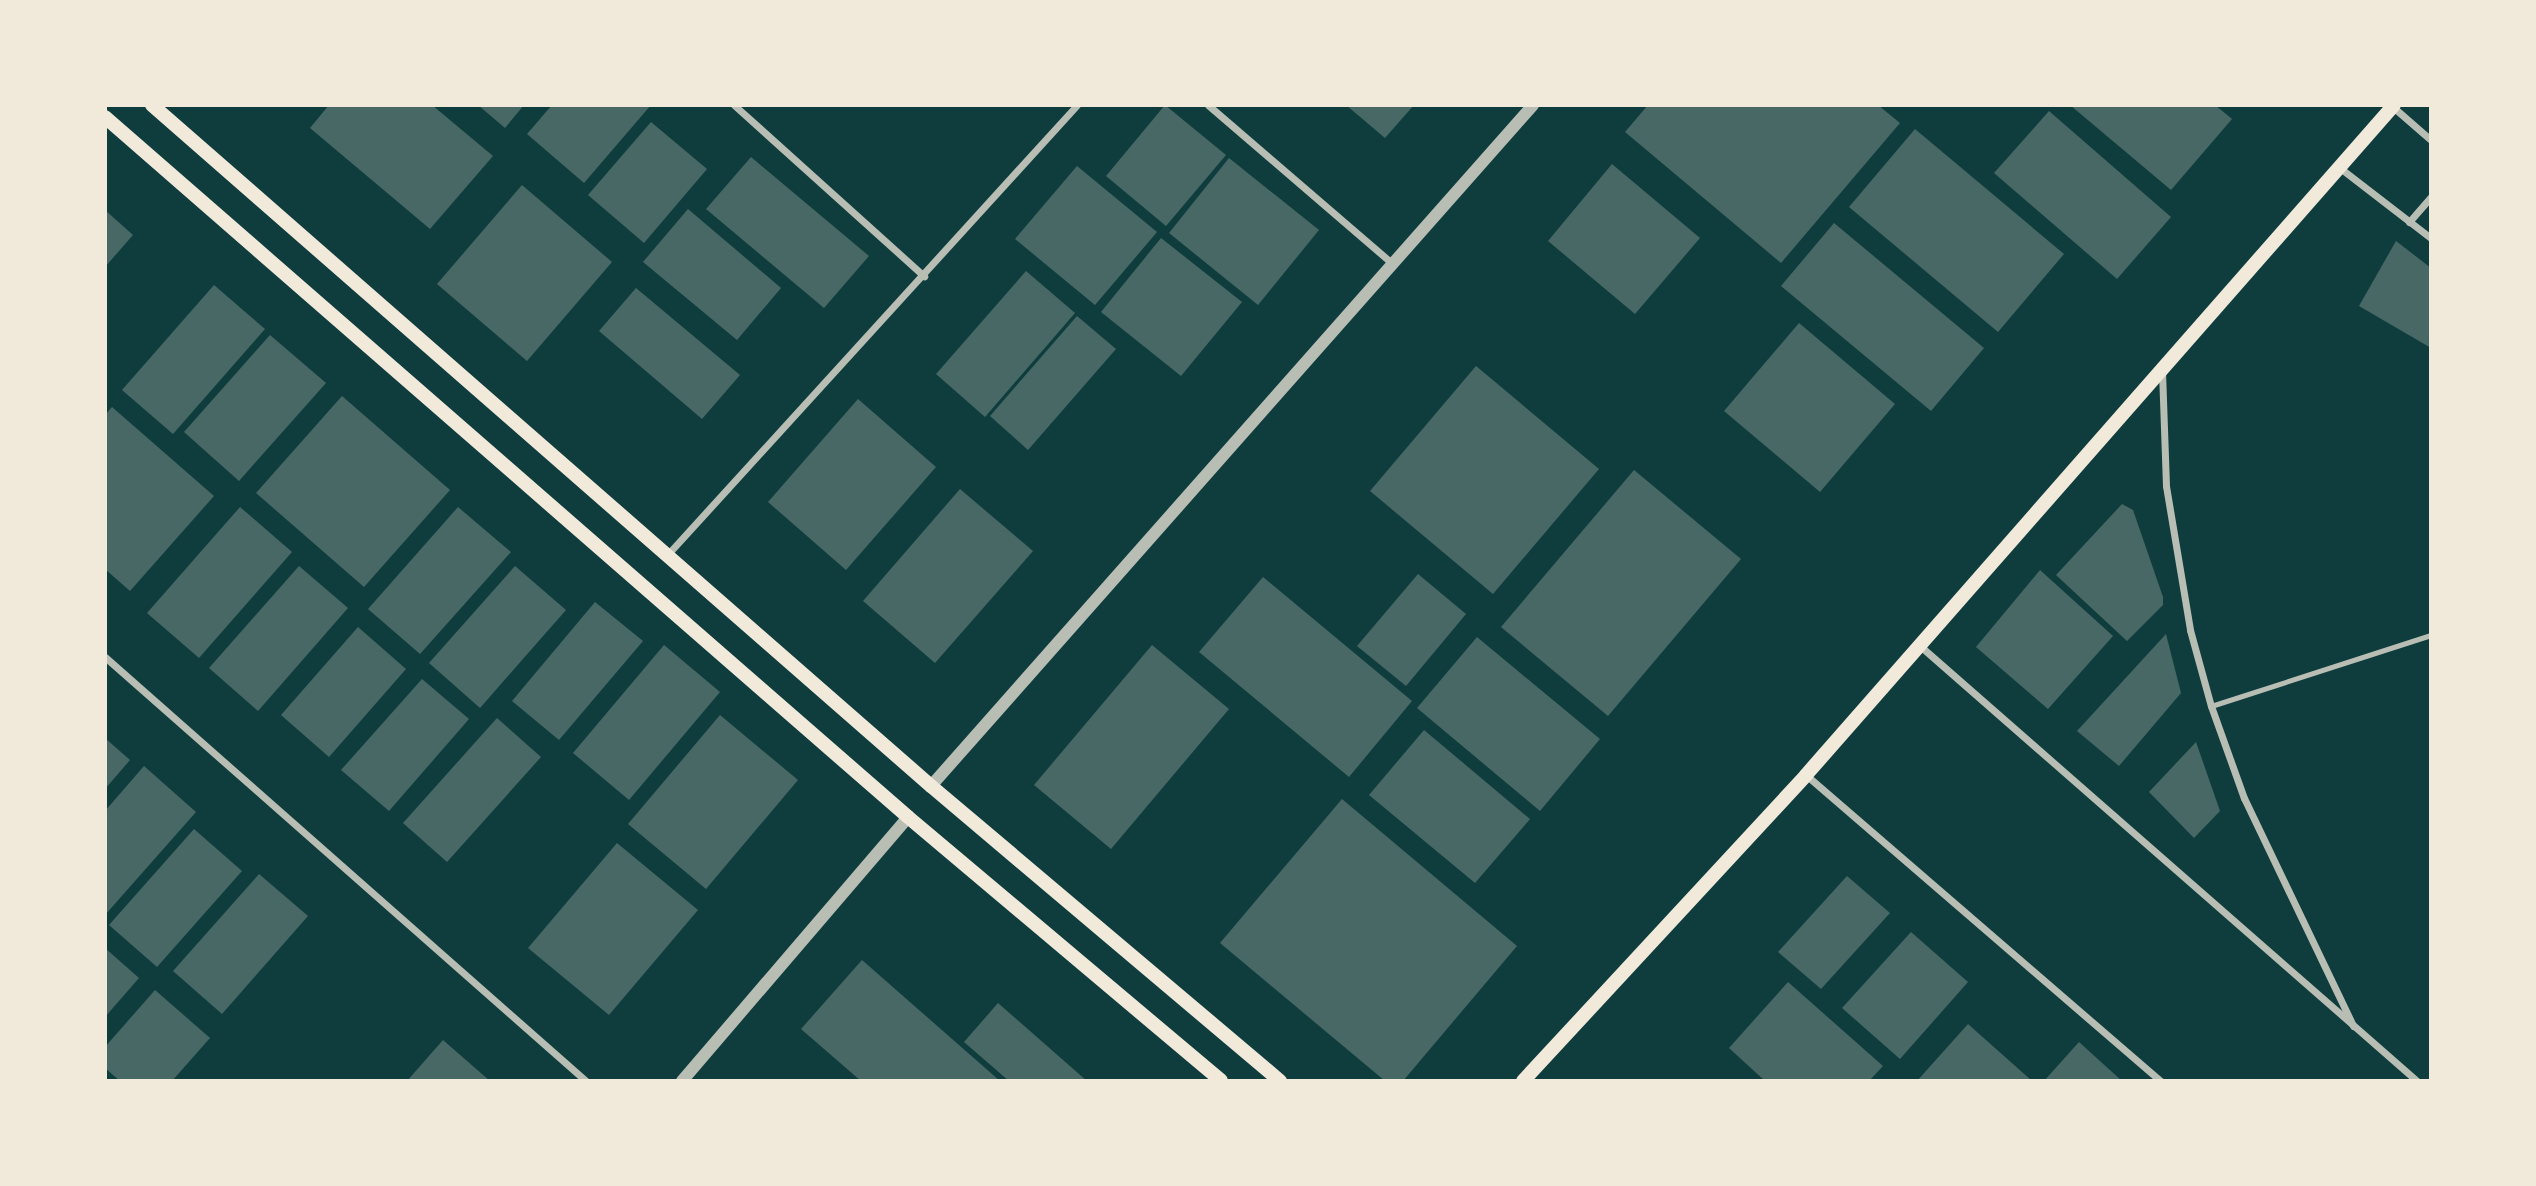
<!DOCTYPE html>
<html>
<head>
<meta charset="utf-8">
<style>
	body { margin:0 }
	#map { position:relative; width:2536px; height:1186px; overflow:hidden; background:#0f3d3e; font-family:Montserrat,sans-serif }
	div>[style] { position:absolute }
	.building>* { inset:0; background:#486865 }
	.service>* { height:5px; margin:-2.5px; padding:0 2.5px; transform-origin:2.5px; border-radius:2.5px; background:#b8beb3 }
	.minor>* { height:7px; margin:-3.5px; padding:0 3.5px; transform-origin:3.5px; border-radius:3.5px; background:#b8beb3 }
	.tertiary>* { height:12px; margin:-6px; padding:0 6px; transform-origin:6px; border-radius:6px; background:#b8beb3 }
	.secondary>* { height:14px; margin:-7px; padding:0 7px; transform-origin:7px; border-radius:7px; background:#f1e9da }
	span { translate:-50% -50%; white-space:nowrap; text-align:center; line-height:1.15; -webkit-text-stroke:6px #f1e9da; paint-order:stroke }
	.frame { position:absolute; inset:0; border:107px solid #f1e9da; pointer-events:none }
</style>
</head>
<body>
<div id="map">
	<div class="building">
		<div style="clip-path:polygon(329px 105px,432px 105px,493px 156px,430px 229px,310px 128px)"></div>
		<div style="clip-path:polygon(478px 105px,524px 105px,505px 128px)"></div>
		<div style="clip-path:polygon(552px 105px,651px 105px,584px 183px,527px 134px)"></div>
		<div style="clip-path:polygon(1165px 105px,1226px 155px,1166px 226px,1106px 176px)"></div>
		<div style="clip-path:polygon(1346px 105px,1414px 105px,1385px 138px)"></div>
		<div style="clip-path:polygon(1648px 105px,1878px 105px,1900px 123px,1781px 263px,1625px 132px)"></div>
		<div style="clip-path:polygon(2070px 105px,2215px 105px,2232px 119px,2171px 190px)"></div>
		<div style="clip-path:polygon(2049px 111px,2171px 217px,2117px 279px,1994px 173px)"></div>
		<div style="clip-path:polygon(651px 122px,707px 169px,644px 243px,588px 195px)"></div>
		<div style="clip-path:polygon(1915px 129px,2064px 254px,1998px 332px,1849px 207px)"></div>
		<div style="clip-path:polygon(751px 157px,869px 256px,824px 308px,706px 209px)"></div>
		<div style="clip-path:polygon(1229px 158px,1319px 230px,1258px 305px,1169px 233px)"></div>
		<div style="clip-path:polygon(1612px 164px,1700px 238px,1635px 314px,1548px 241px)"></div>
		<div style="clip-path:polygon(1077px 166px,1157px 232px,1095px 305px,1015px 239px)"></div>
		<div style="clip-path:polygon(522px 185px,612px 262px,527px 361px,437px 284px)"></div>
		<div style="clip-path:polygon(688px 209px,781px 288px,737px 340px,643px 262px)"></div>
		<div style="clip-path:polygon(105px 210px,133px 235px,105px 267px)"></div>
		<div style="clip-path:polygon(1834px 223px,1984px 348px,1931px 411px,1781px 286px)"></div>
		<div style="clip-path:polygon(1161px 238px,1242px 302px,1181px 376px,1101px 312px)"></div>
		<div style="clip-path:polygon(2396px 241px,2431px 268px,2431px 348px,2359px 306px)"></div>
		<div style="clip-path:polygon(1026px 271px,1075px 313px,985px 417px,936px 374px)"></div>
		<div style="clip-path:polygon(214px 285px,265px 329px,173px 434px,122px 390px)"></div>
		<div style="clip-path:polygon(636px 288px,740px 375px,702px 419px,599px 331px)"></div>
		<div style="clip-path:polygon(1077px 316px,1116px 349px,1028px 450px,990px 416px)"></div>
		<div style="clip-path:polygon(1799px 323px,1895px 404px,1820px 492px,1724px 411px)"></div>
		<div style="clip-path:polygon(270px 335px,326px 383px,239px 481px,184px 432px)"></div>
		<div style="clip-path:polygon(1476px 366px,1599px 469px,1493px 594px,1370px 491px)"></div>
		<div style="clip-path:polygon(342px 396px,450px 490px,364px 587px,256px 493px)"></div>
		<div style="clip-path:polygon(858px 399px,936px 467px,846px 570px,768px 502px)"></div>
		<div style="clip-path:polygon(112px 407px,214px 496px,130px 591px,105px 569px,105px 415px)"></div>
		<div style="clip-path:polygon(1634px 470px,1741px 559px,1608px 716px,1501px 627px)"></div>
		<div style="clip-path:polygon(960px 489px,1033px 551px,935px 663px,863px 601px)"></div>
		<div style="clip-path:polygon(2122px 504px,2133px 510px,2163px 597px,2163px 605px,2127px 641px,2056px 575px)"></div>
		<div style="clip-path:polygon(240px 507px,292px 552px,199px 658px,147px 613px)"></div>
		<div style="clip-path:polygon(458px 507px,511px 552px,420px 654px,368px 609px)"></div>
		<div style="clip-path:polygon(299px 566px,348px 608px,258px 711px,209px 668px)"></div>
		<div style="clip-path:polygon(515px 566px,566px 610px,480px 708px,429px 663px)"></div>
		<div style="clip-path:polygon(2040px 570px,2113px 636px,2048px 709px,1976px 647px)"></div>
		<div style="clip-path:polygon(1418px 574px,1466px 614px,1406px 686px,1357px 646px)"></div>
		<div style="clip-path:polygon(1263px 577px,1412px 701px,1349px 777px,1199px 652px)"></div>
		<div style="clip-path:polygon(595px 602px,643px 641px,559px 740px,512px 701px)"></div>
		<div style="clip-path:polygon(358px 627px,406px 669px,329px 757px,281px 715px)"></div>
		<div style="clip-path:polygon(2166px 634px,2181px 693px,2119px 766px,2077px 731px)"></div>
		<div style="clip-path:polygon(1477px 637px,1600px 739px,1540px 811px,1417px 708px)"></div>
		<div style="clip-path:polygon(664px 645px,720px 692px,629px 800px,573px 753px)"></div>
		<div style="clip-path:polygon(1152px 645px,1229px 709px,1111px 849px,1034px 785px)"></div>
		<div style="clip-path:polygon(422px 679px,469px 719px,389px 811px,341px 770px)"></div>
		<div style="clip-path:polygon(720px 715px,798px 780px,706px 889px,628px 824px)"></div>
		<div style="clip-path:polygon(497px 718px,541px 757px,447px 862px,403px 823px)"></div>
		<div style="clip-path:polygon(1424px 730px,1530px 819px,1475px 883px,1369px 795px)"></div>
		<div style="clip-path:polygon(105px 738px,130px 760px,105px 789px)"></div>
		<div style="clip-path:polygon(2196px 742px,2220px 811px,2194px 838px,2149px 792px)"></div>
		<div style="clip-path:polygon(144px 766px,196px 812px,105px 915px,105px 811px)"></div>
		<div style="clip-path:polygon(1342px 799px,1517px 946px,1403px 1081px,1385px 1081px,1220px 943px)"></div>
		<div style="clip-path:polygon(194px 829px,242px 871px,157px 967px,109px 925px)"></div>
		<div style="clip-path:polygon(617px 843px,698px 910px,609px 1015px,528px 948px)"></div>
		<div style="clip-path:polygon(259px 874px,308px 916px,222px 1014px,173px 971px)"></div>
		<div style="clip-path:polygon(1847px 876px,1890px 913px,1821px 989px,1778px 952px)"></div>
		<div style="clip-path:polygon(1911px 932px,1968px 982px,1900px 1059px,1842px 1008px)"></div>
		<div style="clip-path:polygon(105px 948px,139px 978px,105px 1017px)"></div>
		<div style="clip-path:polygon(862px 960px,1000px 1081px,861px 1081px,801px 1029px)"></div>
		<div style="clip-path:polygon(1788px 982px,1883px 1066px,1869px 1081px,1765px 1081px,1729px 1048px)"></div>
		<div style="clip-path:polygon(155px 990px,210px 1038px,172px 1081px,120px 1081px,105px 1068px,105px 1047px)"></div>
		<div style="clip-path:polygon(998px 1003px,1087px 1081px,1009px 1081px,964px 1042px)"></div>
		<div style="clip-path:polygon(1968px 1024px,2031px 1080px,2030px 1081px,1917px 1081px)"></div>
		<div style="clip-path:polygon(443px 1040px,490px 1081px,407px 1081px)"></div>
		<div style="clip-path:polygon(2079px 1042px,2122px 1081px,2044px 1081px)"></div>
	</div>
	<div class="service">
		<div style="left:2211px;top:706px;width:231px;rotate:-17.9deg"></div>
	</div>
	<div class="minor">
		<div style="left:734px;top:105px;width:256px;rotate:42deg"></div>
		<div style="left:1208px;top:105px;width:244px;rotate:40.7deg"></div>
		<div style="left:2393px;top:107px;width:50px;rotate:41deg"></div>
		<div style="left:2340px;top:168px;width:115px;rotate:37.6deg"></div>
		<div style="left:2409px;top:222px;width:33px;rotate:-49deg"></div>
		<div style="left:2162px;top:371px;width:115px;rotate:88deg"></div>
		<div style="left:2166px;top:486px;width:146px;rotate:80.5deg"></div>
		<div style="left:2190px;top:630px;width:79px;rotate:74.6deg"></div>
		<div style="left:2211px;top:706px;width:98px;rotate:70.3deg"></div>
		<div style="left:2244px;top:798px;width:253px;rotate:64.4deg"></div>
		<div style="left:668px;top:554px;width:607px;rotate:-47.67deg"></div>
		<div style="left:1919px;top:645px;width:662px;rotate:41.2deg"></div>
		<div style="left:105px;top:657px;width:641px;rotate:41.4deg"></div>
		<div style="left:1806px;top:775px;width:469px;rotate:40.8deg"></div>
	</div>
	<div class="tertiary">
		<div style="left:931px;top:786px;width:909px;rotate:-48.52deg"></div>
		<div style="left:682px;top:1081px;width:348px;rotate:-49.4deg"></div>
	</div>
	<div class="secondary">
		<div style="left:152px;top:105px;width:1035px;rotate:41.16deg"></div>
		<div style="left:931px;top:786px;width:457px;rotate:40.2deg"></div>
		<div style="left:105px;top:117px;width:1065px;rotate:41.08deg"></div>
		<div style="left:908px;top:817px;width:409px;rotate:40.1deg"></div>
		<div style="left:1523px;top:1081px;width:417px;rotate:-47.2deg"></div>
		<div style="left:1806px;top:775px;width:891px;rotate:-48.73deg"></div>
	</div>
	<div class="frame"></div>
</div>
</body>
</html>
